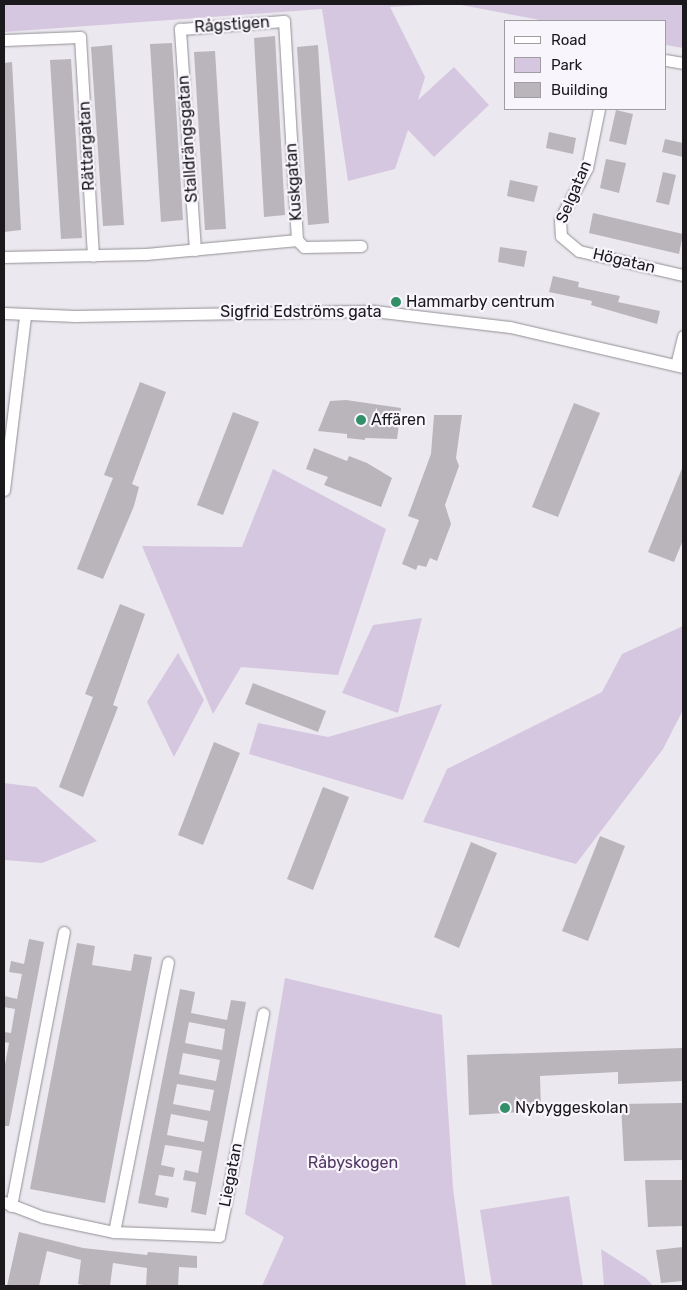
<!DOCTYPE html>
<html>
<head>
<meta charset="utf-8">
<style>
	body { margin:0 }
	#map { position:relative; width:687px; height:1290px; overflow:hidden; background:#ece8ef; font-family:Rubik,sans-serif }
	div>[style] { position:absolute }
	.green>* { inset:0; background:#d6c7e0 }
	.building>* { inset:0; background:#b9b5bb }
	.roads { filter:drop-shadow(0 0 1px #928f95) drop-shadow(0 0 1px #928f95) }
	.minor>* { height:11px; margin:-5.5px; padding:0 5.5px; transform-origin:5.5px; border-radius:5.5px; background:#fff }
	.dots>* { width:14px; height:14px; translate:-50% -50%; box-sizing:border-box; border:2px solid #f9f5fc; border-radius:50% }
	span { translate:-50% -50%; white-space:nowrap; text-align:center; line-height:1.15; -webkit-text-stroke:4.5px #f9f5fc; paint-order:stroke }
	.street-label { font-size:16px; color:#1b191c }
	.poi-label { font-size:16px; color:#1b191c }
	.left { translate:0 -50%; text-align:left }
	.park-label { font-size:16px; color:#523663 }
	.frame { position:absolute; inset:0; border:5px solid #1b191c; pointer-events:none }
	.legend { position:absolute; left:504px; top:20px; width:162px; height:90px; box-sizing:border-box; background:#f9f5fc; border:1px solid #a09da2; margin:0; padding:6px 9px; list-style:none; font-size:15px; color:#1b191c }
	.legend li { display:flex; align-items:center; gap:10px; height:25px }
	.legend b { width:25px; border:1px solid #a09da2 }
</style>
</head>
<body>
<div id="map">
	<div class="green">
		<div style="clip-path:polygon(4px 4px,440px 4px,390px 7px,425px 77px,418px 100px,454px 67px,489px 105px,434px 157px,408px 130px,395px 169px,348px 181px,322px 9px,4px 32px)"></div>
		<div style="clip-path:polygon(456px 4px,683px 4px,683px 48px,666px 45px,666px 21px,545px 21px)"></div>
		<div style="clip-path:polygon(273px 469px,386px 529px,338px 675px,241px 667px,213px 714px,142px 546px,242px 547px)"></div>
		<div style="clip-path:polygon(422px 618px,398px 713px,342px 693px,373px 625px)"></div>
		<div style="clip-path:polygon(683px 626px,683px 710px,663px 749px,576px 864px,423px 822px,447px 769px,602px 692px,622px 654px)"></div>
		<div style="clip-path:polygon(178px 653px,204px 700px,174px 757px,147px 702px)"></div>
		<div style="clip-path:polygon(442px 704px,403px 800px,249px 754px,258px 723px,328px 737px)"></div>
		<div style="clip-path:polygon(4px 783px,36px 787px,97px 841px,42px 863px,4px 860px)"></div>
		<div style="clip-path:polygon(285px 978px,442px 1015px,453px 1188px,466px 1286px,262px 1286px,284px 1237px,245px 1214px)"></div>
		<div style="clip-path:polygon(569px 1196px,583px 1286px,492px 1286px,480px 1210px)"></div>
		<div style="clip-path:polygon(601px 1249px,646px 1278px,653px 1286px,604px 1286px)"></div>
	</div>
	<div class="building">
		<div style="clip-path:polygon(275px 36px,285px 215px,264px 217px,254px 38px)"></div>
		<div style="clip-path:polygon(172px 43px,183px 220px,161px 222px,150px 44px)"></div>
		<div style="clip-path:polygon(112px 45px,124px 225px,103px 226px,91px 47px)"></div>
		<div style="clip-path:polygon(318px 45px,329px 223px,308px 225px,297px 47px)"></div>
		<div style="clip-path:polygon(215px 51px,226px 229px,205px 230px,194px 52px)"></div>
		<div style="clip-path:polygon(71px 59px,82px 238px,61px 239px,50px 60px)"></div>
		<div style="clip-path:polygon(12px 62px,21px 230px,4px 232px,4px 63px)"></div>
		<div style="clip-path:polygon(616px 110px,633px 114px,626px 145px,609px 141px)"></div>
		<div style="clip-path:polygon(549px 132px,576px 138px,573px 154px,546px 148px)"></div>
		<div style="clip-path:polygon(665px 139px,683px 143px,683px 157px,662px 152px)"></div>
		<div style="clip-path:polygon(606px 159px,626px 163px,619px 193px,600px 188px)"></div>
		<div style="clip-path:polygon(663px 172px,676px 175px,669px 205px,656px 202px)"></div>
		<div style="clip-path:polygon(510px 180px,538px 186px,534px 202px,507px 196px)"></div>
		<div style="clip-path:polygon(593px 213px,683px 234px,679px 254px,589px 233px)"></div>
		<div style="clip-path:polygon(500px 247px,527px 251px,524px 267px,498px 262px)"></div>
		<div style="clip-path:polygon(553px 276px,579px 282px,578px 287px,620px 296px,618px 302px,660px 311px,657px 324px,591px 305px,592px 301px,549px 292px)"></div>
		<div style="clip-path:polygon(140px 382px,166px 392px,132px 484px,139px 487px,134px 506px,103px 579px,77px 569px,113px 478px,104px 475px)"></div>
		<div style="clip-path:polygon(346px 400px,401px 408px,397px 439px,365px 438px,365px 440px,347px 438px,347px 434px,318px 431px,330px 401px)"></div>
		<div style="clip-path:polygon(574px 403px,600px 413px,558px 517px,532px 507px)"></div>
		<div style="clip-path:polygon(233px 412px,259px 422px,223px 515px,197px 505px)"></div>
		<div style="clip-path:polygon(434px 415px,462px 415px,456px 458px,459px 466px,445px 505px,451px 524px,437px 561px,430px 558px,426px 567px,418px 565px,416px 570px,402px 564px,419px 520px,408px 516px,431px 454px)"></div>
		<div style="clip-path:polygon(314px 448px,347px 461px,349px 456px,367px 463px,392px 478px,381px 507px,324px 485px,328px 477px,306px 469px)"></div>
		<div style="clip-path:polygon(683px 466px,683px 540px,674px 562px,648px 552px)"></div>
		<div style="clip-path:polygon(120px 604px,145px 614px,113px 705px,118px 707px,83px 797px,59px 787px,93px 697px,85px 694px)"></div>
		<div style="clip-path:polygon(253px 683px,326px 711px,318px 732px,245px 704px)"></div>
		<div style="clip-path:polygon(214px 742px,240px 753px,203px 845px,178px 835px)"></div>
		<div style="clip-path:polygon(323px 787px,349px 797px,313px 890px,287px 879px)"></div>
		<div style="clip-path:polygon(600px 836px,625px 846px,588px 941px,562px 931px)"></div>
		<div style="clip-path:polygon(471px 842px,497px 853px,459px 948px,434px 937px)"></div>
		<div style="clip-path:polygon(29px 939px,44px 942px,9px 1126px,4px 1126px,4px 1070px,9px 1043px,4px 1042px,4px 1032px,11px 1033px,15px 1009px,4px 1007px,4px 996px,17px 999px,22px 974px,9px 972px,11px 961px,24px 964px)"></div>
		<div style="clip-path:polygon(77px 943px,95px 946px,92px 965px,131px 971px,134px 954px,152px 957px,105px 1203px,30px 1189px)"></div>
		<div style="clip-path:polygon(evenodd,180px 989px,195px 992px,191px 1013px,227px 1020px,231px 1000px,246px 1002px,206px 1215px,191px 1212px,196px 1182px,183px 1180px,185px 1170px,198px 1173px,202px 1151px,179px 1147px,165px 1145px,161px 1165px,175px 1168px,173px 1177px,159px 1175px,155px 1195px,169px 1198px,167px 1208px,138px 1203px,180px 989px,189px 1022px,225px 1029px,222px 1050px,185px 1043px,189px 1022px,180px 989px,183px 1053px,220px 1060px,216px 1081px,179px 1074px,183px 1053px,180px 989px,177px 1084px,214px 1090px,210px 1111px,173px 1104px,177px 1084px,180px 989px,171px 1114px,208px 1121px,204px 1142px,167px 1135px,171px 1114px)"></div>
		<div style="clip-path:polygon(683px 1048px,683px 1081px,618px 1084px,618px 1072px,540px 1076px,541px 1111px,469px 1115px,467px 1055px)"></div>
		<div style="clip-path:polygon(683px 1103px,683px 1160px,624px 1161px,621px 1104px)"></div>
		<div style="clip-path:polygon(645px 1180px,683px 1180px,683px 1226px,648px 1227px)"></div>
		<div style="clip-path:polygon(19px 1232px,83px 1248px,147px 1255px,148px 1252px,197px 1256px,197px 1268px,179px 1267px,178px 1286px,146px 1286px,147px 1268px,113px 1263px,110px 1286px,88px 1286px,78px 1284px,81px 1260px,47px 1251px,39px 1286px,7px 1286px)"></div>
		<div style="clip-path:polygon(683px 1247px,683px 1281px,661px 1283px,656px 1250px)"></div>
	</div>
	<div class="roads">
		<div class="minor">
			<div style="left:4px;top:40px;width:76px;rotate:-2.3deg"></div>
			<div style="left:80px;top:37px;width:219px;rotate:86.6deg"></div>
			<div style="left:666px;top:60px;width:17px;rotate:10deg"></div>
			<div style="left:599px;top:109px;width:60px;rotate:101.5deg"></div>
			<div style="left:587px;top:168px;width:58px;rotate:117.9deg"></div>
			<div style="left:560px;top:219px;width:17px;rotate:87deg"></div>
			<div style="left:561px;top:236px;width:23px;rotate:40deg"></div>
			<div style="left:579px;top:251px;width:107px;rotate:13deg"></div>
			<div style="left:297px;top:240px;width:10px;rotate:45deg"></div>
			<div style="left:304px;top:247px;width:57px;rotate:-1deg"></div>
			<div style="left:195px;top:250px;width:222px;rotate:-93.9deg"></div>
			<div style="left:180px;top:29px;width:104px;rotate:-4.4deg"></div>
			<div style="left:284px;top:21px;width:219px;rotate:86.6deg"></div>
			<div style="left:4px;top:257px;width:142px;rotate:-1.2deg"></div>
			<div style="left:146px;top:254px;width:152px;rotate:-5.3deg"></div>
			<div style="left:4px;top:313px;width:71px;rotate:2.4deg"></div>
			<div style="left:75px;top:316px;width:299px;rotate:-1deg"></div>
			<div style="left:374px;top:311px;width:137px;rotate:6.7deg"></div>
			<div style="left:510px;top:327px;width:178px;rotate:13deg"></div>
			<div style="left:676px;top:365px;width:30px;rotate:-76deg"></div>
			<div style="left:4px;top:490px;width:175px;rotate:-83.1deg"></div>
			<div style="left:4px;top:1202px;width:42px;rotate:21deg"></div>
			<div style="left:43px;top:1217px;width:73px;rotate:11.9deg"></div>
			<div style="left:114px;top:1232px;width:105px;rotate:2.2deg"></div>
			<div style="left:219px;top:1236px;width:227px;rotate:-78.8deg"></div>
			<div style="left:11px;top:1206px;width:279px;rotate:-79.1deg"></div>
			<div style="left:114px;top:1232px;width:275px;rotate:-78.7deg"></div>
		</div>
	</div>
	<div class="dots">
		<div style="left:396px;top:302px;background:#329069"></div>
		<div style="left:361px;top:420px;background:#329069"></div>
		<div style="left:505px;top:1108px;background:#329069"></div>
	</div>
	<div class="street-label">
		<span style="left:232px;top:25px;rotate:-4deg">Rågstigen</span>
		<span style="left:188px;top:139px;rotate:-94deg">Stalldrängsgatan</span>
		<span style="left:87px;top:146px;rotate:-93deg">Rättargatan</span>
		<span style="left:294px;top:182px;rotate:-94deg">Kuskgatan</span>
		<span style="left:574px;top:192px;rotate:-67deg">Selgatan</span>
		<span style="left:624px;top:261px;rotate:13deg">Högatan</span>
		<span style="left:301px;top:312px">Sigfrid Edströms gata</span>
		<span style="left:231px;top:1175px;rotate:-79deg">Liegatan</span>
	</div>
	<div class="poi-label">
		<span class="left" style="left:406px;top:302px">Hammarby centrum</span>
		<span class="left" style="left:371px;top:420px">Affären</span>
		<span class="left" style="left:515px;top:1108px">Nybyggeskolan</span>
	</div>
	<div class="park-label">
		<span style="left:353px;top:1163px">Råbyskogen</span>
	</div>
	<div class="frame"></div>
	<ul class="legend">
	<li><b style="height:6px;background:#fff"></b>Road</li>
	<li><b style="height:14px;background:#d6c7e0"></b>Park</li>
	<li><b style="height:14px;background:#b9b5bb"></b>Building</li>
	</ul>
</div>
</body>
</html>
